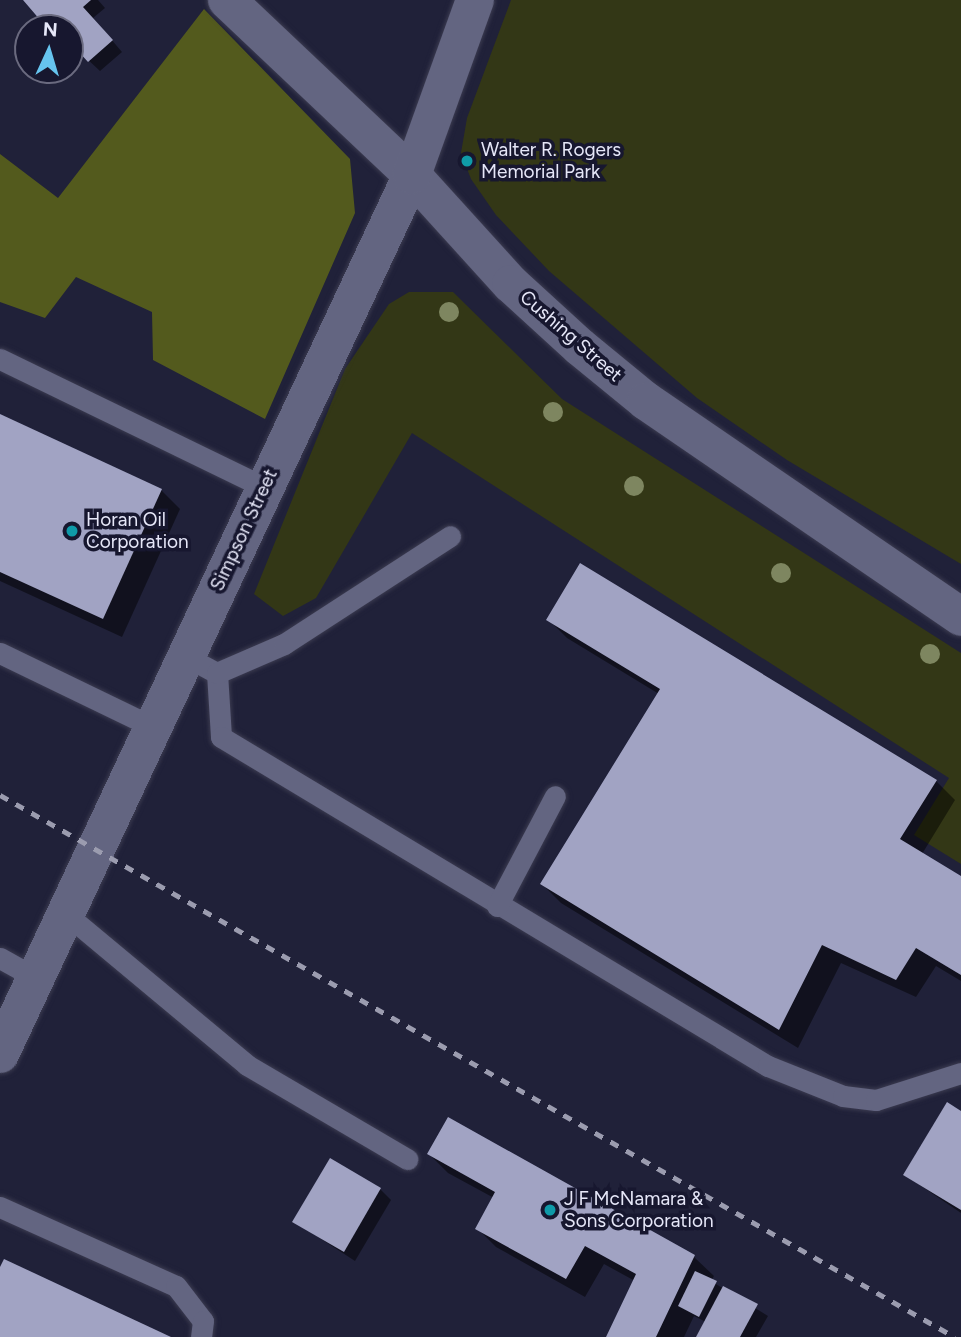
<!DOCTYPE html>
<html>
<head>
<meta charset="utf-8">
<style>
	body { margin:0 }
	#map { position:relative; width:961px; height:1337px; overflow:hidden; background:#202139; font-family:Figtree,sans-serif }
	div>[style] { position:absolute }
	.green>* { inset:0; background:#333716 }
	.forest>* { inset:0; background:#535a1d }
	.shadow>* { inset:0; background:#0007 }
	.building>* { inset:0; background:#a1a3c3 }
	.roads { filter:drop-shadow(0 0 2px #3b3b50) drop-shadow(0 0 2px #3b3b50) }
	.service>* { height:21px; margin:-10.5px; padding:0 10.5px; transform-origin:10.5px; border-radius:10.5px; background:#636581 }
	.minor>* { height:38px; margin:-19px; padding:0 19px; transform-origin:19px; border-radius:19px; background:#636581 }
	.rail>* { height:5px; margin-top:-2.5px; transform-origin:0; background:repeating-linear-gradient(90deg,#9b9caf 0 9px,transparent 0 18px) }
	.trees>* { width:20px; height:20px; margin:-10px; border-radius:50%; background:#7e8660 }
	.dots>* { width:19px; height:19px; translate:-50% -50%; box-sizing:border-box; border:4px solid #17172f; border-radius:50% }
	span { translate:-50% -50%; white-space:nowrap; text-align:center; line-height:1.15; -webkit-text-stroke:7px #17172f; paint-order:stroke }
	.poi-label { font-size:19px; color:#e6e7f8 }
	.left { translate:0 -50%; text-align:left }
	.street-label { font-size:19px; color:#e6e7f8 }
	.north { position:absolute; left:14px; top:14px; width:70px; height:70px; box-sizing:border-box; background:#17172f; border:2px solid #6a6a7f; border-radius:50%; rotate:4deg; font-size:19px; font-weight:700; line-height:28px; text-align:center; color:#e6e7f8 }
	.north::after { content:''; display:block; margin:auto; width:24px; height:32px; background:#66c4ef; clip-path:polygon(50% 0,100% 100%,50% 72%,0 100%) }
</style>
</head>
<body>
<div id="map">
	<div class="green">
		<div style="clip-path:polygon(511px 0,961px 0,961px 564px,787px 460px,697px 398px,549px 271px,496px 215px,471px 179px,461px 153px,467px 118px)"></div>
		<div style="clip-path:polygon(409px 292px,453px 292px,562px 399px,961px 653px,961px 864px,914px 835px,949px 778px,412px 433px,316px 598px,283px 616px,254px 594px,345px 369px,389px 304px)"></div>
	</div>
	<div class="forest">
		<div style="clip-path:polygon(204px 9px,350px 159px,355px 213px,265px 419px,153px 360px,152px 312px,76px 277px,45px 318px,0 302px,0 154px,58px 198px)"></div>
	</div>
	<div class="shadow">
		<div style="clip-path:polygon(25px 0,98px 0,105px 8px,93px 18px,122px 52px,100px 71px,70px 43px,70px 28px,50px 28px)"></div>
		<div style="clip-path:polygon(0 416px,161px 490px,180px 509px,122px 637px,0 581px)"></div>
		<div style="clip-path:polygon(548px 619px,936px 781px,955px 800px,922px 854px,961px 878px,961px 981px,936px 966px,916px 997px,841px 963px,798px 1048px,561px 903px,542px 884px,659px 694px,567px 638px)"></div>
		<div style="clip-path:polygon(961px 1113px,961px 1213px,905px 1175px)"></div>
		<div style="clip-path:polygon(448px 1120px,694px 1257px,714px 1276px,711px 1281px,768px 1316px,756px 1337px,698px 1337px,706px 1322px,694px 1316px,684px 1337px,608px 1337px,635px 1281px,604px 1264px,585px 1297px,496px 1247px,477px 1228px,494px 1198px,448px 1173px,429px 1154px)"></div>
		<div style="clip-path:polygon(380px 1189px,391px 1200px,355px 1261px,295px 1222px)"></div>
	</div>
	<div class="building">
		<div style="clip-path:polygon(23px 0,91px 0,83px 7px,113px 40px,88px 62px,70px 42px,70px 28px,47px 28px)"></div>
		<div style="clip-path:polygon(0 414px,162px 489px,103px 619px,0 572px)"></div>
		<div style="clip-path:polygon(580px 563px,937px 780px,900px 839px,961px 876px,961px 975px,916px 948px,896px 980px,822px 945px,779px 1030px,540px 884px,660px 689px,546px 620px)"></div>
		<div style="clip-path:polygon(947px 1102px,961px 1111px,961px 1210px,903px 1175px)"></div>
		<div style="clip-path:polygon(448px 1117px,695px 1255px,656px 1337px,606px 1337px,636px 1274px,585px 1246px,566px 1279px,475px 1229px,495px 1192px,427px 1154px)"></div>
		<div style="clip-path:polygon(330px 1158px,381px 1188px,344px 1252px,292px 1222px)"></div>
		<div style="clip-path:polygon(4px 1259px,171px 1337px,0 1337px,0 1267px)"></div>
		<div style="clip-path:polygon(695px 1271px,717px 1281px,699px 1317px,678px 1306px)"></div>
		<div style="clip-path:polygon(723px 1286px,758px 1304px,740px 1337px,696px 1337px)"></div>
	</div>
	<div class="roads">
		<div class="service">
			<div style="left:0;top:359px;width:293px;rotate:25.9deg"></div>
			<div style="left:0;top:653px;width:170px;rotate:25.8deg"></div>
			<div style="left:185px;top:656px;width:36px;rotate:28deg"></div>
			<div style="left:217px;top:673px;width:64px;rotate:86.4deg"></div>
			<div style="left:221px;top:737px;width:638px;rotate:31.03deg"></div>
			<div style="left:768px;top:1066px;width:81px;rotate:21.8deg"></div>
			<div style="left:843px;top:1096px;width:33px;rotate:7deg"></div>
			<div style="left:876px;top:1100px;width:89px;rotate:-17.6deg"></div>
			<div style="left:217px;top:673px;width:73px;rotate:-23.4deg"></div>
			<div style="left:284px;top:644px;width:198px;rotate:-33deg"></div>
			<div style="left:497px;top:906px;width:124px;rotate:-62.2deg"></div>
			<div style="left:66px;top:914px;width:236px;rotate:39.8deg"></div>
			<div style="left:247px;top:1065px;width:186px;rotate:30.4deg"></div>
			<div style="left:0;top:958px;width:41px;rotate:29.1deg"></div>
			<div style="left:0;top:1207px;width:193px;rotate:24.2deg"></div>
			<div style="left:176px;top:1286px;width:44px;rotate:52.4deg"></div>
			<div style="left:203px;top:1321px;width:16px;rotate:97deg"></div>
		</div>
		<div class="minor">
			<div style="left:227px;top:0;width:255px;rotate:43.4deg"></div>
			<div style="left:412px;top:175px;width:147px;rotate:47.8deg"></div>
			<div style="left:511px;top:284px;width:93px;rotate:42.4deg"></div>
			<div style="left:580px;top:347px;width:85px;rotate:39.3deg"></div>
			<div style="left:646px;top:401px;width:382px;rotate:34.4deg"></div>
			<div style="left:0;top:1054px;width:971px;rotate:-64.89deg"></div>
			<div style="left:412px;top:175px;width:186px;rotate:-70.2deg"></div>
		</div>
	</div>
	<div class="rail">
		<div style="left:0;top:795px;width:1098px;rotate:29.58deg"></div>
	</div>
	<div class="trees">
		<div style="left:449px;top:312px"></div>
		<div style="left:553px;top:412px"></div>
		<div style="left:634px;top:486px"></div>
		<div style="left:781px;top:573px"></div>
		<div style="left:930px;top:654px"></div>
	</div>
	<div class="dots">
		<div style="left:467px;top:161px;background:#0f9aa8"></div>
		<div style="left:72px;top:531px;background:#0f9aa8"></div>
		<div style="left:550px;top:1210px;background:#0f9aa8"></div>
	</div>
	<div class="poi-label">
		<span class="left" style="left:481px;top:161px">Walter R. Rogers<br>Memorial Park</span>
		<span class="left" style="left:86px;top:531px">Horan Oil<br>Corporation</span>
		<span class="left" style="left:564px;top:1210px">J F McNamara &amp;<br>Sons Corporation</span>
	</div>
	<div class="street-label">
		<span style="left:571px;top:336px;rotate:41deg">Cushing Street</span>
		<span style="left:244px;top:530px;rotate:-65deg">Simpson Street</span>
	</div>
	<div class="north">N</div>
</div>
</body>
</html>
